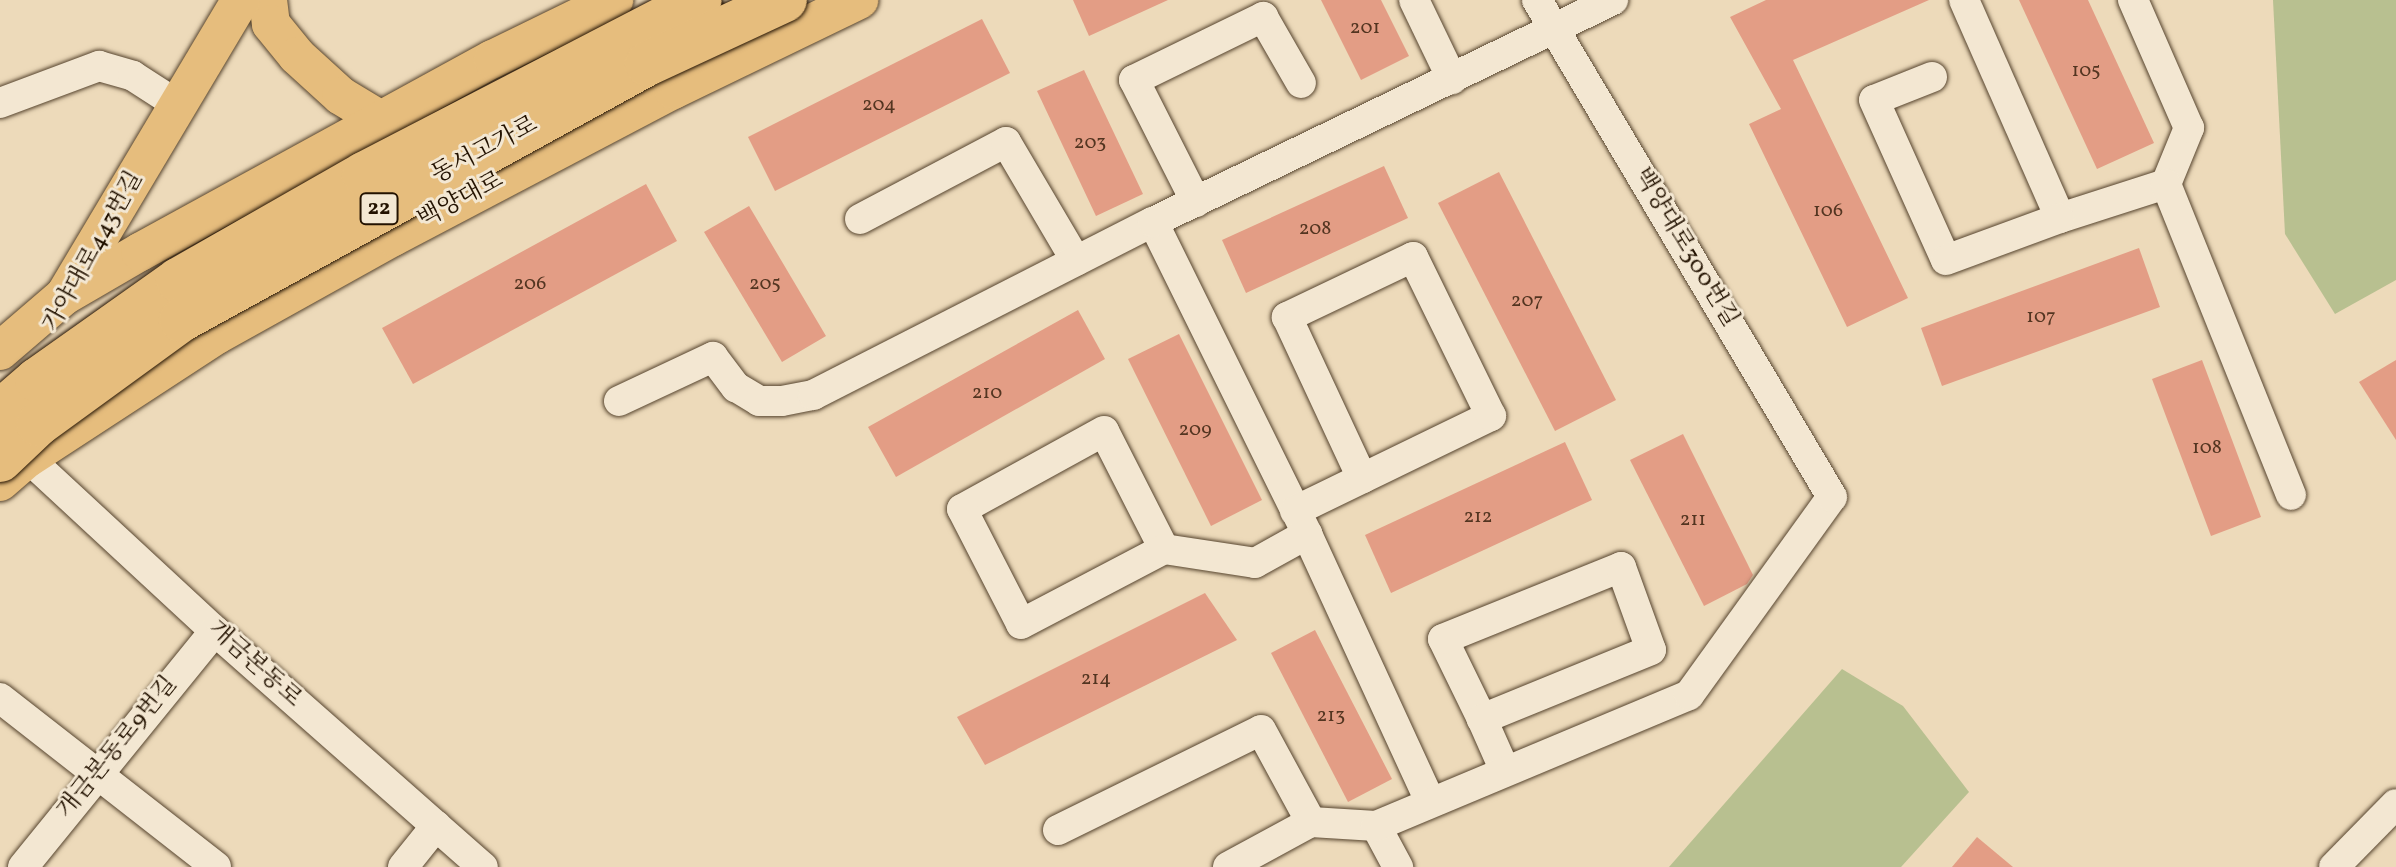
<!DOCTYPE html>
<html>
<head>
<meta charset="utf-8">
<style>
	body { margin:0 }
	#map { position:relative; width:2396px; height:867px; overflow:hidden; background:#eddaba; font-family:Vollkorn,"Noto Serif KR",serif }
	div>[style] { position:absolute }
	.green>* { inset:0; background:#b8c090 }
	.building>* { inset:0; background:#e39d85 }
	.roads { filter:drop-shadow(0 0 2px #56442e) drop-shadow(0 0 2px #56442e) }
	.minor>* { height:30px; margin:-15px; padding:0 15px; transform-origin:15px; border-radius:15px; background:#f3e7d2 }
	.major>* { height:38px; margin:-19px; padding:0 19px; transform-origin:19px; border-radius:19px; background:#e6bd7d }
	.bridges { filter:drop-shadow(0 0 2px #231200) drop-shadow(0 0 2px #231200) }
	.highway-bridge>* { height:44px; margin:-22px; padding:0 22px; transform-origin:22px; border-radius:22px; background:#e6bd7d }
	span { translate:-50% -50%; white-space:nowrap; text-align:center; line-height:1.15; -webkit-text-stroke:6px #f3e7d2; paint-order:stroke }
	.number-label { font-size:20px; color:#533521 }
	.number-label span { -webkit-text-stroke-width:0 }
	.shield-label span { padding:2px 6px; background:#f3e7d2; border:2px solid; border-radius:6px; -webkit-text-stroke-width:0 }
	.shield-label { font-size:22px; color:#231200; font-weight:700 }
	.street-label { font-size:24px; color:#231200 }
</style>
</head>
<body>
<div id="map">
	<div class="green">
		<div style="clip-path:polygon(2273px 0,2396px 0,2396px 280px,2335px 314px,2285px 234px)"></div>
		<div style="clip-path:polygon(1842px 669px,1903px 706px,1969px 792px,1901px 867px,1669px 867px)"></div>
	</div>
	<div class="building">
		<div style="clip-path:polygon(1073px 0,1168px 0,1089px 36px)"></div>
		<div style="clip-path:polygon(1321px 0,1381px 0,1409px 56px,1361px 80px)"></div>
		<div style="clip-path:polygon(1766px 0,1929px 0,1793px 60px,1908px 298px,1847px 327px,1749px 124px,1781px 109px,1730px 17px)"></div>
		<div style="clip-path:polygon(2019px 0,2088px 0,2154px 143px,2097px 169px)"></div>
		<div style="clip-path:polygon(982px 19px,1010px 73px,775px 191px,748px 137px)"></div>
		<div style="clip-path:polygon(1084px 70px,1143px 194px,1096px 216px,1037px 91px)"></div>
		<div style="clip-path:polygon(1384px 166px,1408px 218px,1246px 293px,1222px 240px)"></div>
		<div style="clip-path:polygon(1499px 172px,1616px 400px,1555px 431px,1438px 203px)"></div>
		<div style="clip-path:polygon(646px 184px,677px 241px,413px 384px,382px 328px)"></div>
		<div style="clip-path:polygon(749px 206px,826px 336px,782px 362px,704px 232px)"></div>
		<div style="clip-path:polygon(2139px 248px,2160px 307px,1942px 386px,1921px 328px)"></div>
		<div style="clip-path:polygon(1078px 310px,1105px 359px,896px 477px,868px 427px)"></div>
		<div style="clip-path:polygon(1179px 334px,1262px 500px,1211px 526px,1128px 359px)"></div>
		<div style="clip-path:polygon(2202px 360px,2261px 517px,2211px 536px,2152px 379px)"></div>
		<div style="clip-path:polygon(2396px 360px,2396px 440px,2359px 382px)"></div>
		<div style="clip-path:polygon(1683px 434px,1753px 575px,1747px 584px,1704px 606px,1630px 460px)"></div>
		<div style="clip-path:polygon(1565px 442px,1592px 500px,1391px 593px,1365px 535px)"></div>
		<div style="clip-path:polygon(1205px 593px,1237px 640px,985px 765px,957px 717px)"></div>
		<div style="clip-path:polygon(1315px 630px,1392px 779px,1348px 802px,1271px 653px)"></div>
		<div style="clip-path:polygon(1977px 837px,2013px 867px,1952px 867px)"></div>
	</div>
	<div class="roads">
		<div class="minor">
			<div style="left:1414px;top:0;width:88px;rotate:64.3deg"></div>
			<div style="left:1964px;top:0;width:238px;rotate:66.2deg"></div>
			<div style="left:2060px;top:218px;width:111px;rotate:-17.8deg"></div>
			<div style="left:2166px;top:184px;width:61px;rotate:-67.7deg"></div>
			<div style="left:2189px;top:128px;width:140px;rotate:-113.6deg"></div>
			<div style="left:1932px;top:77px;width:62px;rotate:158.4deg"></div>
			<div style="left:1874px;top:100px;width:175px;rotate:65.8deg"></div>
			<div style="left:1946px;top:260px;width:121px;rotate:-20.2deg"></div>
			<div style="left:0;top:103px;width:106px;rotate:-20.5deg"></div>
			<div style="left:99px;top:66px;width:35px;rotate:16deg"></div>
			<div style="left:133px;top:76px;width:54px;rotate:32.8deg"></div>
			<div style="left:2166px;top:184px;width:335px;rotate:68.1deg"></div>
			<div style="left:1196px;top:202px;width:137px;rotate:-116.9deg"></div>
			<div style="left:1134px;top:80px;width:144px;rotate:-26deg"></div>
			<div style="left:1263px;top:17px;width:76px;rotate:60.1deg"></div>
			<div style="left:860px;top:219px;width:165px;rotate:-27.8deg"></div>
			<div style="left:1006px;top:142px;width:138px;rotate:59.5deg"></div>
			<div style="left:1153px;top:222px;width:348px;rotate:63.7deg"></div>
			<div style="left:1307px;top:534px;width:294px;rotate:65.3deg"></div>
			<div style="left:619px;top:401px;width:104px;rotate:-25.1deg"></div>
			<div style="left:713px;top:357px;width:38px;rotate:53deg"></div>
			<div style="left:736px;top:387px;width:27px;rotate:31deg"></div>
			<div style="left:759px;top:401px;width:23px"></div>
			<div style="left:782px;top:401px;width:32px;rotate:-11deg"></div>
			<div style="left:813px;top:395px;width:381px;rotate:-27deg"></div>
			<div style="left:1153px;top:222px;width:511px;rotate:-25.76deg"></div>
			<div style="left:28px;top:458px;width:255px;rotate:42.8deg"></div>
			<div style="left:215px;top:631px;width:357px;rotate:41.4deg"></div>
			<div style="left:1295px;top:511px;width:218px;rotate:-25.9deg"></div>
			<div style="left:1491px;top:416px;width:177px;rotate:-116.1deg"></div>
			<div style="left:1413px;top:257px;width:140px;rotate:154.5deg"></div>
			<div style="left:1287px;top:317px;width:178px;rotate:65deg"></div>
			<div style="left:1164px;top:549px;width:132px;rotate:-117deg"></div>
			<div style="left:1104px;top:431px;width:162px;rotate:151.2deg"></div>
			<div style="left:962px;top:509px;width:129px;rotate:62.8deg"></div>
			<div style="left:1021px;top:624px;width:161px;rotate:-27.7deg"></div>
			<div style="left:1164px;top:549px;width:92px;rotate:8.7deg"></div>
			<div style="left:1255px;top:563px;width:60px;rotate:-29.1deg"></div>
			<div style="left:0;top:698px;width:274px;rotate:38deg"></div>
			<div style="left:1482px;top:719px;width:89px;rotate:-116deg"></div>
			<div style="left:1443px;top:639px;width:192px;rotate:-22deg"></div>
			<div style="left:1621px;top:567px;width:88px;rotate:70.1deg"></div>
			<div style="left:1651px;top:650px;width:183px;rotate:157.8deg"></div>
			<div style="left:1482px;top:719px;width:57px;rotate:66.1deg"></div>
			<div style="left:1376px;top:826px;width:47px;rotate:61.8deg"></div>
			<div style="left:1058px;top:830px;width:226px;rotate:-26.2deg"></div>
			<div style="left:1261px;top:730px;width:105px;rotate:61.5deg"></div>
			<div style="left:23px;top:867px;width:304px;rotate:-50.9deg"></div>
			<div style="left:403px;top:867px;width:53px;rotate:-51.2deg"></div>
			<div style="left:1228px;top:867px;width:94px;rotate:-28.5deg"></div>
			<div style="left:1311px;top:822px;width:65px;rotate:3.5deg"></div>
			<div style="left:1376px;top:826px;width:339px;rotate:-22.7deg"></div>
			<div style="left:1689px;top:695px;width:244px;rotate:-54.2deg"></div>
			<div style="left:1832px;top:497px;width:578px;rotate:-120.69deg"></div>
			<div style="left:2334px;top:867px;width:88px;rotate:-45.5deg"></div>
		</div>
		<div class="major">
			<div style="left:268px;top:0;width:24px;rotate:83deg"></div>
			<div style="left:271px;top:24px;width:41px;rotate:50.9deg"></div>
			<div style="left:297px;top:56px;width:59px;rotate:42.3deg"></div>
			<div style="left:341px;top:96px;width:47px;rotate:31deg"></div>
			<div style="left:66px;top:293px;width:341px;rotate:-59.2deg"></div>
			<div style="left:0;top:351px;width:84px;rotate:-40.7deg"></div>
			<div style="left:64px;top:296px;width:88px;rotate:-30.1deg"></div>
			<div style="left:140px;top:252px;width:402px;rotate:-28.7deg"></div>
			<div style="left:493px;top:59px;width:135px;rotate:-26deg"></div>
			<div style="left:0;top:482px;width:37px;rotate:-41deg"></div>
			<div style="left:28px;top:458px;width:225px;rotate:-33.1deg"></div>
			<div style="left:217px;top:335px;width:201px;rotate:-29.1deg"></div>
			<div style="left:393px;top:237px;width:316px;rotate:-27.7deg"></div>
			<div style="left:673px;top:90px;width:207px;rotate:-25.8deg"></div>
		</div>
	</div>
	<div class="bridges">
		<div class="highway-bridge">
			<div style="left:0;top:412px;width:49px;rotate:-40.9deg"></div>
			<div style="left:37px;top:380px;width:173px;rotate:-35.3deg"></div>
			<div style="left:178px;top:280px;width:214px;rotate:-29.7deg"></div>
			<div style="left:364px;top:174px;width:378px;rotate:-27.4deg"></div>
			<div style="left:0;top:460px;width:52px;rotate:-43.5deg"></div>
			<div style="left:38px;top:424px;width:177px;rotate:-36deg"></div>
			<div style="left:181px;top:320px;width:532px;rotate:-28.78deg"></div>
			<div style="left:647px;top:64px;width:152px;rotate:-24.9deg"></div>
		</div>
	</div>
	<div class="number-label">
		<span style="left:1365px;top:28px">201</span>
		<span style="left:2086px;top:71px">105</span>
		<span style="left:879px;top:105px">204</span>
		<span style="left:1090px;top:143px">203</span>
		<span style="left:1828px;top:211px">106</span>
		<span style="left:1315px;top:229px">208</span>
		<span style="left:530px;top:284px">206</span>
		<span style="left:765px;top:284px">205</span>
		<span style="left:1527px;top:301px">207</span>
		<span style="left:2041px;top:317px">107</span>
		<span style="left:987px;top:393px">210</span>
		<span style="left:1195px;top:430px">209</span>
		<span style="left:2207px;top:448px">108</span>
		<span style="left:1478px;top:517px">212</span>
		<span style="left:1693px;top:520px">211</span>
		<span style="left:1096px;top:679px">214</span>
		<span style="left:1331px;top:716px">213</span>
	</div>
	<div class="shield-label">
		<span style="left:379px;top:209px">22</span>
	</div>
	<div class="street-label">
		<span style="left:485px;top:151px;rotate:-28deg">동서고가로</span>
		<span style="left:461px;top:201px;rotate:-28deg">백양대로</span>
		<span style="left:1685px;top:248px;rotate:59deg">백양대로300번길</span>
		<span style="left:94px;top:252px;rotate:-61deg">가야대로443번길</span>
		<span style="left:254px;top:665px;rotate:42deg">개금본동로</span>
		<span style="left:118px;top:748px;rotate:-51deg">개금본동로9번길</span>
	</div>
</div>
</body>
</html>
